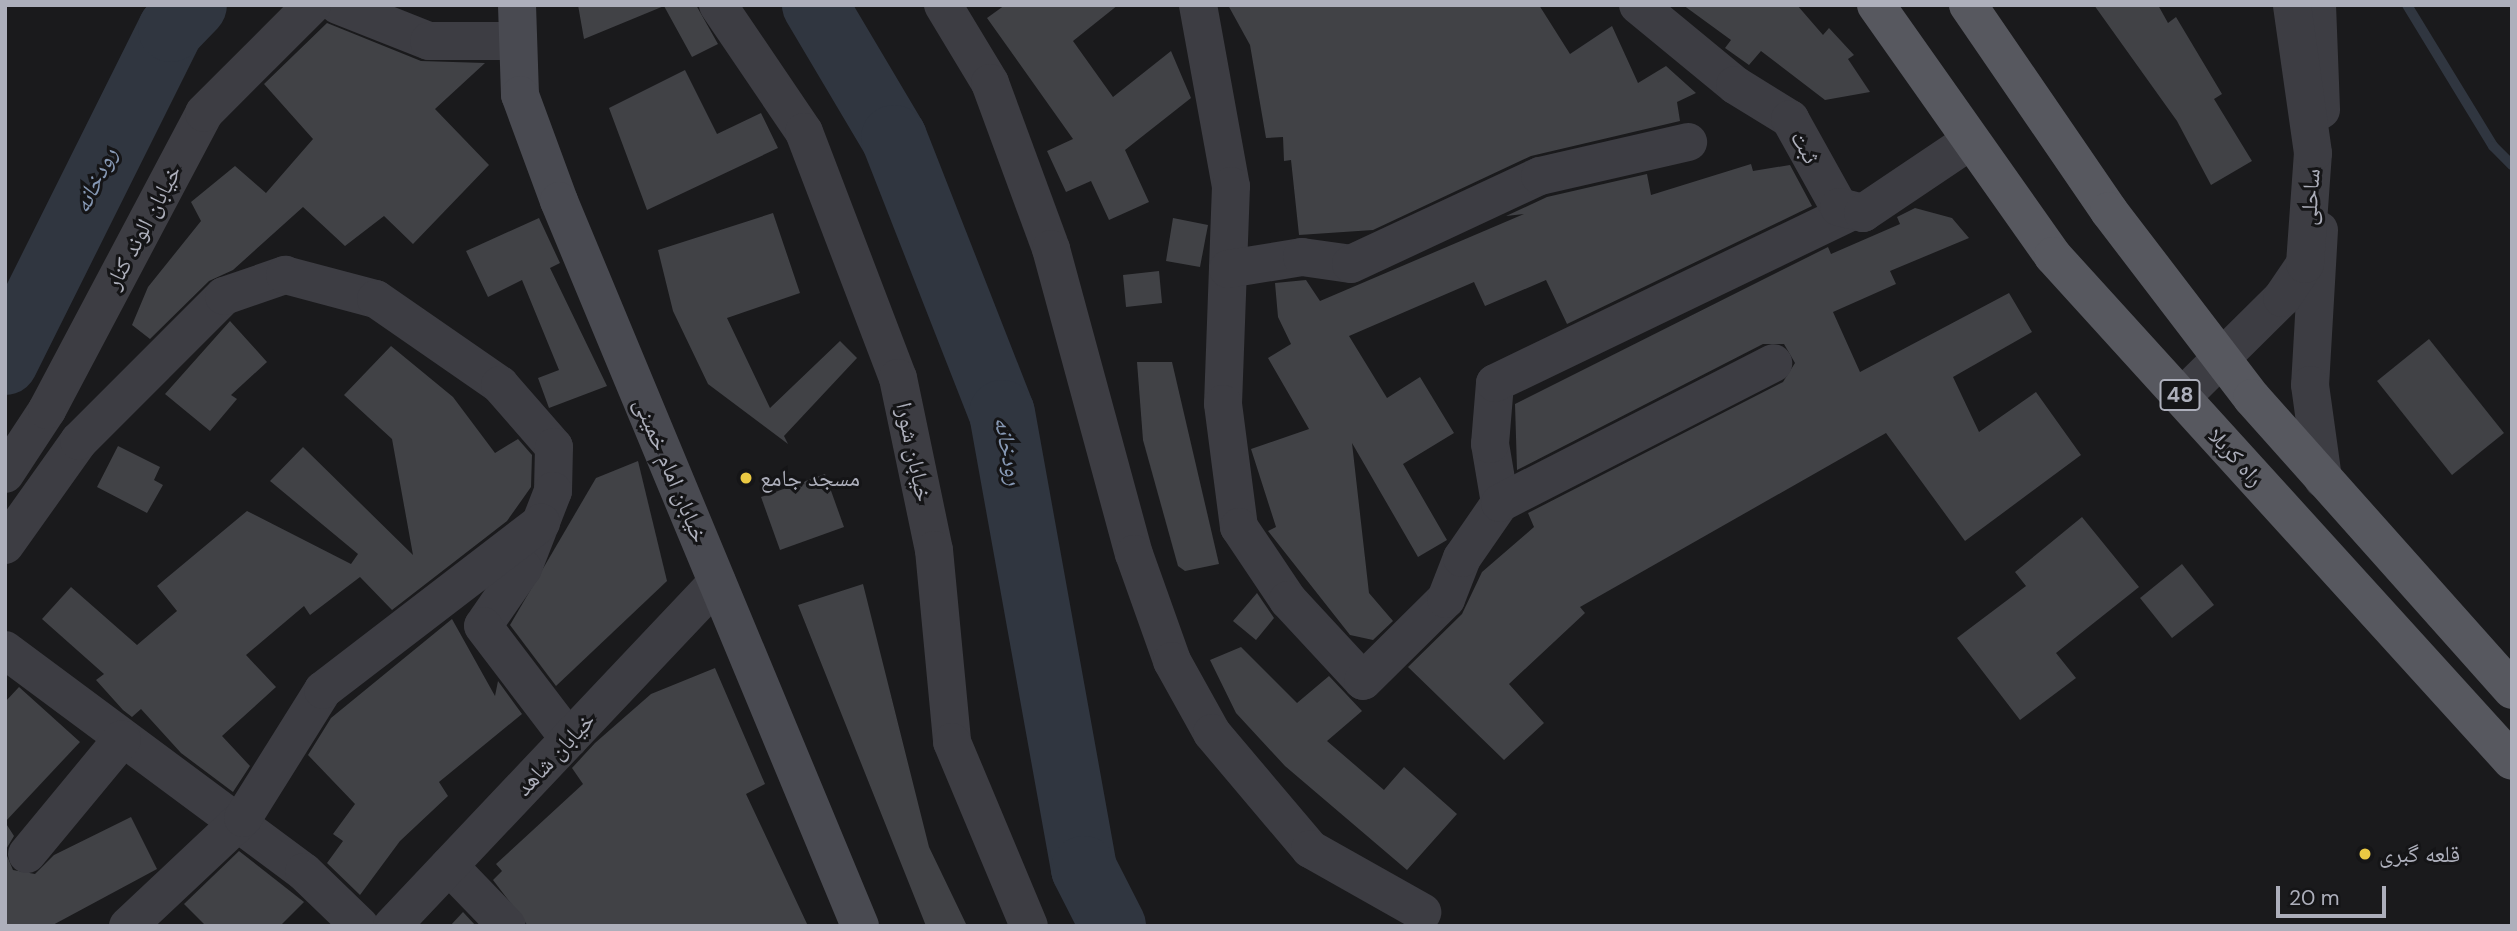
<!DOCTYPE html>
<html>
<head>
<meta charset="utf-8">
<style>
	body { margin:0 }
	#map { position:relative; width:2517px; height:931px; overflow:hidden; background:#1a1a1c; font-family:"DM Sans","Noto Naskh Arabic",sans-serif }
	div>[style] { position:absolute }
	.stream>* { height:10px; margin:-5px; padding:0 5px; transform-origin:5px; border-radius:5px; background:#303640 }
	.river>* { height:66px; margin:-33px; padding:0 33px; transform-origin:33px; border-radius:33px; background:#303640 }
	.building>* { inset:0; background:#414246 }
	.minor>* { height:38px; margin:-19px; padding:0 19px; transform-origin:19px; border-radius:19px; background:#3d3d43 }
	.tertiary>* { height:38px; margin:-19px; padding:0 19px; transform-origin:19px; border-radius:19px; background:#3d3d43 }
	.secondary>* { height:38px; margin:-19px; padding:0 19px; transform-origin:19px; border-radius:19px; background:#494a51 }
	.primary>* { height:38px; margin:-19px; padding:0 19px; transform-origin:19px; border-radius:19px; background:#57585f }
	.dots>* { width:19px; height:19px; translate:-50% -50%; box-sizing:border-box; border:4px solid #151517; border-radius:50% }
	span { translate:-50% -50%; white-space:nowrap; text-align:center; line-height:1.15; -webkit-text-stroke:6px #151517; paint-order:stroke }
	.shield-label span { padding:2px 5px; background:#151517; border:2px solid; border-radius:5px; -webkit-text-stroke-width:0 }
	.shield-label { font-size:21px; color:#adafbb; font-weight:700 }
	.street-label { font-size:23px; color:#adafbb }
	.poi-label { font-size:23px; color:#adafbb }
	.left { translate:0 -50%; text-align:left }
	.water-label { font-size:24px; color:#8698b4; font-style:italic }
	.frame { position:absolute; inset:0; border:7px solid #adafbb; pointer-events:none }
	.scale { position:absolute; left:2276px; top:886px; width:110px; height:32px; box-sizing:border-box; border:4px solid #adafbb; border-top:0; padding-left:9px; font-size:21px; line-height:24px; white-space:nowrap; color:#adafbb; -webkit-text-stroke:5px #151517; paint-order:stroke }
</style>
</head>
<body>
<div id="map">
	<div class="stream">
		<div style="left:2407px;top:5px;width:165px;rotate:58.6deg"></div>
		<div style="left:2493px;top:146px;width:27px;rotate:45deg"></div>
	</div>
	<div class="river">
		<div style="left:815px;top:5px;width:155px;rotate:59.3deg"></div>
		<div style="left:894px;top:138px;width:295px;rotate:68.6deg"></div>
		<div style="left:1002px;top:413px;width:463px;rotate:79.8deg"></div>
		<div style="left:1084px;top:869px;width:64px;rotate:63deg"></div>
		<div style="left:5px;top:362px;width:372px;rotate:-63.5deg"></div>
		<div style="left:171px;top:29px;width:33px;rotate:-46deg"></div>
	</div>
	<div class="building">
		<div style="clip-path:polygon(578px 5px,696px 5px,718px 44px,692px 57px,664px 6px,584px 39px)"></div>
		<div style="clip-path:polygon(1005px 5px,1118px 5px,1073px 41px,1113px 97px,1171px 51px,1191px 98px,1125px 150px,1149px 202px,1109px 220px,1091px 181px,1066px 192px,1047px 151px,1073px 139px,987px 18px)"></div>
		<div style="clip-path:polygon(1228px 5px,1539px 5px,1570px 54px,1612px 26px,1638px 83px,1666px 66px,1696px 93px,1677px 102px,1680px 121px,1531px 156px,1373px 230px,1299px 235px,1291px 160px,1284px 161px,1283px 137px,1266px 138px,1250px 45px)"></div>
		<div style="clip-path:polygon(1683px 5px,1797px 5px,1823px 35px,1829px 28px,1854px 55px,1848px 59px,1870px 92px,1825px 100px,1761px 51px,1749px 65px,1725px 48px,1731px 40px)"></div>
		<div style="clip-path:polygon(2094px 5px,2158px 5px,2168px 23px,2176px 17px,2222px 94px,2214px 99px,2252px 161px,2211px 185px,2177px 121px)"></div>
		<div style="clip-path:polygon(327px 23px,421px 61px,485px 63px,435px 109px,489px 165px,413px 244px,384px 216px,345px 246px,303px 207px,233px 270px,209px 281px,150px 339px,132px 325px,148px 287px,201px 221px,191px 202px,235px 166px,266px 193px,313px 139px,264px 84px)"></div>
		<div style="clip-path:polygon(685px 70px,717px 134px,761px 113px,778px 148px,647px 210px,609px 108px)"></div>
		<div style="clip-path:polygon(1751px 164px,1753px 171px,1790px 165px,1812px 206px,1567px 324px,1546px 280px,1485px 306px,1474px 282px,1349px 336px,1387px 398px,1420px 377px,1454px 433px,1403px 464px,1447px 540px,1418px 557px,1352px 443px,1369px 593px,1393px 621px,1373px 640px,1350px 635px,1268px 531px,1276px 527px,1251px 449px,1309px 429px,1268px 358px,1291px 344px,1278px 317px,1275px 283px,1306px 280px,1320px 301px,1524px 214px,1506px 216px,1547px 197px,1647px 174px,1651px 195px)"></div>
		<div style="clip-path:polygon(1915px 208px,1952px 218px,1969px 238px,1890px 271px,1896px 284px,1833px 312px,1860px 372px,2009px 293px,2032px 332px,1953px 377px,1979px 432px,2036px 392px,2081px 455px,1965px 541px,1886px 433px,1580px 607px,1585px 613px,1509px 684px,1544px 723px,1504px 760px,1408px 667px,1462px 614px,1482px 572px,1534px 527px,1528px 513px,1783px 382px,1795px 363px,1784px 344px,1763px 344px,1517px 470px,1515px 404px,1828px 247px,1831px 254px,1900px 224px,1897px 217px)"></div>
		<div style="clip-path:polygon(773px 213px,800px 293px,727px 318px,770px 408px,840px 341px,857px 358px,784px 436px,788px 444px,708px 384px,673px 311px,658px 250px)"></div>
		<div style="clip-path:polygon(539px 218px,560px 263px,550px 268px,607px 386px,549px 408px,538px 378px,559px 370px,522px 280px,488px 297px,466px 251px)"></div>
		<div style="clip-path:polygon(1173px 218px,1208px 225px,1200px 267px,1166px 261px)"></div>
		<div style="clip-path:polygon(1159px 271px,1162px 303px,1126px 307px,1123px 275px)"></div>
		<div style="clip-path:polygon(230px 321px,267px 362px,231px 395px,237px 399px,210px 431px,165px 394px)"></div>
		<div style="clip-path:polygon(2429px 339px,2504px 433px,2452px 475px,2377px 381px)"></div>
		<div style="clip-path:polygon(391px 346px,453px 397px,495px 453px,518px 439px,532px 455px,531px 487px,507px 521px,392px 610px,360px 577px,310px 615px,304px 606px,246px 655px,276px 687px,222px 736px,250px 766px,233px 792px,181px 753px,141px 709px,132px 717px,123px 710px,96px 680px,104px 674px,42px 619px,71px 587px,137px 645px,177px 611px,157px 586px,247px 511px,351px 564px,358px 554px,270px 481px,303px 447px,413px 555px,392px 439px,344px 395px)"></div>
		<div style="clip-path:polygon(1137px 362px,1172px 362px,1219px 564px,1185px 571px,1178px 566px,1143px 440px)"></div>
		<div style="clip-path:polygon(118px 446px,160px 467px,154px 480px,163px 485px,147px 513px,97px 487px)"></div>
		<div style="clip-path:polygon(638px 461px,667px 581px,556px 686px,510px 625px,596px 478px)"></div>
		<div style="clip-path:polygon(825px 474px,844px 527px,780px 550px,761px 497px)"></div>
		<div style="clip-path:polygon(2082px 517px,2139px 587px,2056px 653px,2076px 678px,2020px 720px,1957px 638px,2026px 586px,2015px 572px)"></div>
		<div style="clip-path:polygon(2182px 564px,2214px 605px,2172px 638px,2140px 598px)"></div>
		<div style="clip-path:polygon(863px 584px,929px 847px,967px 926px,926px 926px,798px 605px)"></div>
		<div style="clip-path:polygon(1257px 593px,1274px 618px,1256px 640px,1233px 621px)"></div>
		<div style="clip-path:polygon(452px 619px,495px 696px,498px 681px,522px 714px,439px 782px,448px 796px,400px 841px,360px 895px,327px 863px,343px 841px,333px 834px,355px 804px,308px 755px,331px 718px)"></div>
		<div style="clip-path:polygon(1241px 647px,1297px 703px,1329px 676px,1362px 711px,1327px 741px,1384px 790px,1404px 767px,1457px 814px,1407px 870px,1285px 766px,1236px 713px,1210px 660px)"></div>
		<div style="clip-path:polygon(715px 668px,765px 784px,746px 794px,808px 926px,528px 926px,493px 880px,502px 871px,496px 864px,583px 784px,572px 768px,595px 743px,651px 694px)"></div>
		<div style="clip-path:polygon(19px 687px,80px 742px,5px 822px,14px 836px,5px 851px,13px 870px,35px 874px,54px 855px,131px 817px,157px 869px,51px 926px,5px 926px,5px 702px)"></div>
		<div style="clip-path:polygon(239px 851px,304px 902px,280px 926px,206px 926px,184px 904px)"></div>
		<div style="clip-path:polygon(463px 912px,476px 926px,450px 926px)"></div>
	</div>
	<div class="minor">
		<div style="left:338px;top:5px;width:98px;rotate:21.6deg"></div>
		<div style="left:429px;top:41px;width:89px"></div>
		<div style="left:718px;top:5px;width:153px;rotate:55.9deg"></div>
		<div style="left:804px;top:132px;width:263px;rotate:69.1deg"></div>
		<div style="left:898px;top:378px;width:176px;rotate:78.2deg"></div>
		<div style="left:934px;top:550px;width:193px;rotate:84.6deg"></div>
		<div style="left:952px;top:742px;width:199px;rotate:67.3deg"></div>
		<div style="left:943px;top:5px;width:91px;rotate:58.9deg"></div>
		<div style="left:990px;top:83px;width:177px;rotate:69.8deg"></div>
		<div style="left:1051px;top:249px;width:316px;rotate:74.8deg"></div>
		<div style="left:1134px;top:554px;width:114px;rotate:70.4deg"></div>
		<div style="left:1172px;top:661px;width:82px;rotate:60.9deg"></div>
		<div style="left:1212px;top:733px;width:152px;rotate:49.8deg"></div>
		<div style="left:1310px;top:849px;width:129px;rotate:29.4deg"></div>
		<div style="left:1198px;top:5px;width:184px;rotate:79.7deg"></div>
		<div style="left:1231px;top:186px;width:218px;rotate:92.1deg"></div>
		<div style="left:1223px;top:404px;width:124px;rotate:82.6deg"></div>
		<div style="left:1239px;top:527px;width:88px;rotate:56.1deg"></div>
		<div style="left:1288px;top:600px;width:110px;rotate:47.2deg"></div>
		<div style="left:1363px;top:681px;width:117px;rotate:-44.7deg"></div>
		<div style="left:1446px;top:599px;width:44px;rotate:-68.7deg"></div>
		<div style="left:1462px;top:558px;width:67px;rotate:-55.4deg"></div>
		<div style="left:1500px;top:503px;width:60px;rotate:-99.6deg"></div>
		<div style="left:1490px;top:444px;width:61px;rotate:-85.3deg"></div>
		<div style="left:1495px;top:383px;width:397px;rotate:-25.7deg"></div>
		<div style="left:1638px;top:5px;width:126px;rotate:39.5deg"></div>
		<div style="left:1735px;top:85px;width:65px;rotate:31.7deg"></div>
		<div style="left:1790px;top:119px;width:101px;rotate:60.9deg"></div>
		<div style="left:1839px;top:207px;width:25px;rotate:14deg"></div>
		<div style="left:1863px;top:213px;width:129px;rotate:-33.9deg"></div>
		<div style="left:2317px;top:5px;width:105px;rotate:87.8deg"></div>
		<div style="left:2319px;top:230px;width:155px;rotate:93.3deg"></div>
		<div style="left:2310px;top:385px;width:95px;rotate:82.1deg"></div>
		<div style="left:1228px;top:269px;width:75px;rotate:-9.2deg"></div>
		<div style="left:1302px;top:257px;width:49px;rotate:8.1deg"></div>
		<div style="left:1351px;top:264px;width:208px;rotate:-25deg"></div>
		<div style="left:1540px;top:176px;width:152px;rotate:-12.9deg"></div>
		<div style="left:1500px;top:503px;width:307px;rotate:-27.1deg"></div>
		<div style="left:5px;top:545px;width:128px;rotate:-54.6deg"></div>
		<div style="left:79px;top:441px;width:205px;rotate:-45deg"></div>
		<div style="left:224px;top:296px;width:65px;rotate:-19deg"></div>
		<div style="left:285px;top:275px;width:94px;rotate:14.8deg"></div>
		<div style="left:376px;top:299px;width:151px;rotate:34.7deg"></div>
		<div style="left:500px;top:385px;width:82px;rotate:48.9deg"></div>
		<div style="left:554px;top:447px;width:44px;rotate:91.3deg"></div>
		<div style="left:553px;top:491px;width:83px;rotate:111.3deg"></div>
		<div style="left:523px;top:568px;width:70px;rotate:124.6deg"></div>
		<div style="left:483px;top:626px;width:142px;rotate:52.7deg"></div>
		<div style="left:5px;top:650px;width:372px;rotate:36.6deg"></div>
		<div style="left:304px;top:872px;width:78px;rotate:44deg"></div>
		<div style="left:27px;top:854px;width:149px;rotate:-50.4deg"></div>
		<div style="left:449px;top:866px;width:83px;rotate:46deg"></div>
		<div style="left:128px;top:926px;width:158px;rotate:-43.2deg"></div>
		<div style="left:243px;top:818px;width:151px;rotate:-58deg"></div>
		<div style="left:323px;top:690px;width:275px;rotate:-37.5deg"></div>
	</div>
	<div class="tertiary">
		<div style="left:2182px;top:397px;width:141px;rotate:-44.7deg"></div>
		<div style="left:2282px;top:298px;width:41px;rotate:-55.9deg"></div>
		<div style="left:2305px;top:264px;width:111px;rotate:-85.9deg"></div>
		<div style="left:2313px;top:153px;width:149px;rotate:-98.1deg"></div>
		<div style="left:5px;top:474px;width:77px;rotate:-56.7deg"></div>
		<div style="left:47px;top:410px;width:336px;rotate:-62.1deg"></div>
		<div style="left:204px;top:113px;width:153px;rotate:-45deg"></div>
		<div style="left:392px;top:926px;width:473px;rotate:-46.6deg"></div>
	</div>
	<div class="secondary">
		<div style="left:517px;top:5px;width:90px;rotate:88.1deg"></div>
		<div style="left:520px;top:95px;width:113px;rotate:69.8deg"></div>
		<div style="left:559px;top:201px;width:785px;rotate:67.45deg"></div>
	</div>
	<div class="primary">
		<div style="left:1876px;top:5px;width:307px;rotate:54.8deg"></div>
		<div style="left:2053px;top:256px;width:682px;rotate:47.73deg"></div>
		<div style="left:1968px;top:5px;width:250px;rotate:55.6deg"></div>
		<div style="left:2109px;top:211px;width:235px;rotate:52.6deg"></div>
		<div style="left:2252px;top:398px;width:391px;rotate:48.3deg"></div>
	</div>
	<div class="dots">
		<div style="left:746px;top:478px;background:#ebc943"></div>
		<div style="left:2365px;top:854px;background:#ebc943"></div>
	</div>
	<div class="shield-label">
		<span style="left:2180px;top:395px">48</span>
	</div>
	<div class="street-label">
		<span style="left:1805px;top:147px;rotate:61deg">ثبت</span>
		<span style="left:2310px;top:197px;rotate:-86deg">ساحلی</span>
		<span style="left:143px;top:227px;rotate:-62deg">خیابان الوند کنار</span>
		<span style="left:914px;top:452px;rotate:78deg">خیابان شورا</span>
		<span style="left:2236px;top:457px;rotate:48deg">راه کربلا</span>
		<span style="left:671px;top:470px;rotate:67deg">خیابان امام خمینی</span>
		<span style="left:555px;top:754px;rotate:-47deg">خیابان شاهد</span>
	</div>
	<div class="poi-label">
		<span class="left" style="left:760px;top:478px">مسجد جامع</span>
		<span class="left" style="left:2379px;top:854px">قلعه گبری</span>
	</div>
	<div class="water-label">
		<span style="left:95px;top:180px;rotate:-64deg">رودخانه</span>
		<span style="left:1009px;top:451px;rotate:79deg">رودخانه</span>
	</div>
	<div class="frame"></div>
	<div class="scale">20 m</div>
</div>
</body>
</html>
